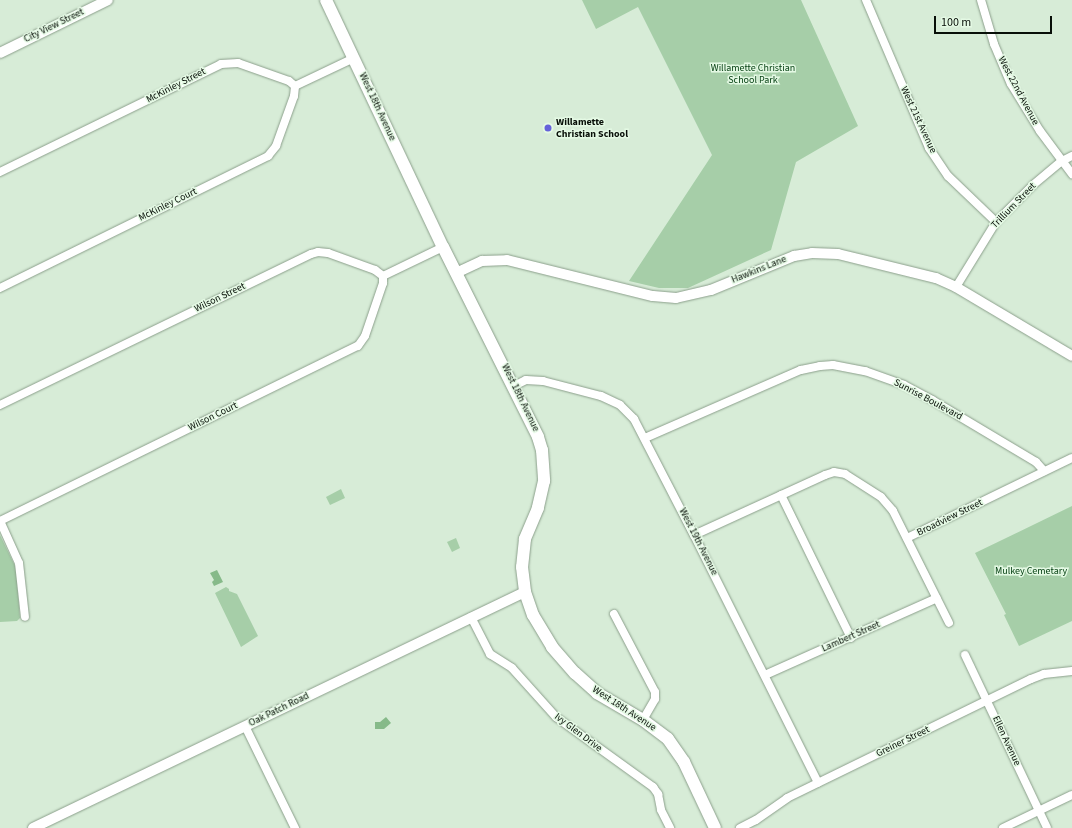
<!DOCTYPE html>
<html>
<head>
<meta charset="utf-8">
<style>
	body { margin:0 }
	#map { position:relative; width:1072px; height:828px; overflow:hidden; background:#d7ecd7; font-family:"Source Sans 3",sans-serif }
	div>[style] { position:absolute }
	.green>* { inset:0; background:#a6cea8 }
	.water>* { inset:0; background:#86ba89 }
	.roads { filter:drop-shadow(0 0 1px #8b9f8b) drop-shadow(0 0 1px #8b9f8b) }
	.minor>* { height:8px; margin:-4px; padding:0 4px; transform-origin:4px; border-radius:4px; background:#fff }
	.tertiary>* { height:10px; margin:-5px; padding:0 5px; transform-origin:5px; border-radius:5px; background:#fff }
	.secondary>* { height:12px; margin:-6px; padding:0 6px; transform-origin:6px; border-radius:6px; background:#fff }
	.dots>* { width:11px; height:11px; translate:-50% -50%; box-sizing:border-box; border:2px solid #e4f9e4; border-radius:50% }
	span { translate:-50% -50%; white-space:nowrap; text-align:center; line-height:1.15; -webkit-text-stroke:3px #e4f9e4; paint-order:stroke }
	.street-label { font-size:10px; color:#080f08 }
	.park-label { font-size:10px; color:#064113 }
	.poi-label { font-size:10px; color:#080f08; font-weight:700 }
	.left { translate:0 -50%; text-align:left }
	.scale { position:absolute; left:934px; top:16px; width:118px; height:18px; box-sizing:border-box; border:2px solid #080f08; border-top:0; padding-left:5px; font-size:12px; line-height:14px; white-space:nowrap; color:#080f08; -webkit-text-stroke:3px #e4f9e4; paint-order:stroke }
</style>
</head>
<body>
<div id="map">
	<div class="green">
		<div style="clip-path:polygon(582px 0,801px 0,858px 126px,796px 162px,771px 250px,688px 288px,659px 288px,629px 281px,712px 155px,638px 7px,596px 29px)"></div>
		<div style="clip-path:polygon(341px 489px,345px 498px,330px 505px,326px 497px)"></div>
		<div style="clip-path:polygon(1072px 506px,1072px 621px,1019px 646px,1004px 615px,1006px 614px,975px 553px)"></div>
		<div style="clip-path:polygon(0 535px,16px 568px,20px 618px,17px 621px,0 622px)"></div>
		<div style="clip-path:polygon(456px 538px,460px 548px,452px 552px,447px 542px)"></div>
		<div style="clip-path:polygon(226px 587px,229px 589px,229px 591px,237px 594px,258px 636px,241px 647px,215px 593px)"></div>
	</div>
	<div class="water">
		<div style="clip-path:polygon(217px 570px,223px 582px,214px 586px,212px 582px,214px 580px,210px 573px)"></div>
		<div style="clip-path:polygon(386px 717px,391px 723px,384px 729px,375px 729px,375px 722px,380px 722px)"></div>
	</div>
	<div class="roads">
		<div class="minor">
			<div style="left:866px;top:0;width:161px;rotate:66.9deg"></div>
			<div style="left:929px;top:148px;width:34px;rotate:56deg"></div>
			<div style="left:948px;top:176px;width:66px;rotate:43.8deg"></div>
			<div style="left:981px;top:0;width:46px;rotate:73.5deg"></div>
			<div style="left:994px;top:44px;width:43px;rotate:67deg"></div>
			<div style="left:1011px;top:84px;width:55px;rotate:58.3deg"></div>
			<div style="left:1040px;top:131px;width:54px;rotate:53.3deg"></div>
			<div style="left:0;top:172px;width:246px;rotate:-26deg"></div>
			<div style="left:221px;top:64px;width:17px;rotate:-3deg"></div>
			<div style="left:238px;top:63px;width:54px;rotate:19.4deg"></div>
			<div style="left:289px;top:81px;width:8px;rotate:40deg"></div>
			<div style="left:295px;top:86px;width:65px;rotate:-25.4deg"></div>
			<div style="left:956px;top:287px;width:76px;rotate:-58.4deg"></div>
			<div style="left:996px;top:222px;width:52px;rotate:-45deg"></div>
			<div style="left:1033px;top:185px;width:38px;rotate:-40deg"></div>
			<div style="left:1062px;top:161px;width:11px;rotate:-27deg"></div>
			<div style="left:0;top:288px;width:299px;rotate:-26.2deg"></div>
			<div style="left:268px;top:156px;width:13px;rotate:-51deg"></div>
			<div style="left:276px;top:146px;width:53px;rotate:-70.2deg"></div>
			<div style="left:294px;top:96px;width:10px;rotate:-84deg"></div>
			<div style="left:514px;top:386px;width:13px;rotate:-27deg"></div>
			<div style="left:526px;top:380px;width:17px;rotate:3deg"></div>
			<div style="left:543px;top:381px;width:60px;rotate:14.5deg"></div>
			<div style="left:601px;top:396px;width:21px;rotate:25deg"></div>
			<div style="left:620px;top:405px;width:20px;rotate:45deg"></div>
			<div style="left:634px;top:419px;width:131px;rotate:62.7deg"></div>
			<div style="left:694px;top:535px;width:277px;rotate:63.4deg"></div>
			<div style="left:0;top:405px;width:346px;rotate:-25.9deg"></div>
			<div style="left:311px;top:254px;width:7px;rotate:-16deg"></div>
			<div style="left:318px;top:252px;width:10px;rotate:6deg"></div>
			<div style="left:328px;top:253px;width:50px;rotate:19.9deg"></div>
			<div style="left:375px;top:270px;width:10px;rotate:37deg"></div>
			<div style="left:383px;top:276px;width:67px;rotate:-25.8deg"></div>
			<div style="left:645px;top:438px;width:170px;rotate:-23.6deg"></div>
			<div style="left:801px;top:370px;width:19px;rotate:-12deg"></div>
			<div style="left:820px;top:366px;width:13px;rotate:-4deg"></div>
			<div style="left:833px;top:365px;width:33px;rotate:11deg"></div>
			<div style="left:865px;top:371px;width:41px;rotate:19.7deg"></div>
			<div style="left:904px;top:385px;width:32px;rotate:28deg"></div>
			<div style="left:932px;top:400px;width:121px;rotate:30.8deg"></div>
			<div style="left:1036px;top:462px;width:12px;rotate:48deg"></div>
			<div style="left:781px;top:495px;width:159px;rotate:63.9deg"></div>
			<div style="left:0;top:521px;width:398px;rotate:-26.1deg"></div>
			<div style="left:358px;top:346px;width:12px;rotate:-55deg"></div>
			<div style="left:365px;top:336px;width:56px;rotate:-71.2deg"></div>
			<div style="left:383px;top:283px;width:7px;rotate:-90deg"></div>
			<div style="left:0;top:521px;width:46px;rotate:65.7deg"></div>
			<div style="left:19px;top:563px;width:54px;rotate:83.7deg"></div>
			<div style="left:694px;top:535px;width:144px;rotate:-24.6deg"></div>
			<div style="left:825px;top:475px;width:9px;rotate:-18deg"></div>
			<div style="left:834px;top:472px;width:11px;rotate:10deg"></div>
			<div style="left:845px;top:474px;width:43px;rotate:32.6deg"></div>
			<div style="left:881px;top:497px;width:18px;rotate:49deg"></div>
			<div style="left:893px;top:511px;width:125px;rotate:63.4deg"></div>
			<div style="left:907px;top:538px;width:183px;rotate:-25.9deg"></div>
			<div style="left:614px;top:614px;width:88px;rotate:62.3deg"></div>
			<div style="left:655px;top:692px;width:7px;rotate:90deg"></div>
			<div style="left:655px;top:699px;width:24px;rotate:120deg"></div>
			<div style="left:471px;top:617px;width:42px;rotate:62.8deg"></div>
			<div style="left:490px;top:654px;width:26px;rotate:32deg"></div>
			<div style="left:512px;top:668px;width:66px;rotate:48.1deg"></div>
			<div style="left:556px;top:717px;width:120px;rotate:35.8deg"></div>
			<div style="left:653px;top:787px;width:9px;rotate:54deg"></div>
			<div style="left:658px;top:794px;width:16px;rotate:79deg"></div>
			<div style="left:661px;top:810px;width:20px;rotate:63deg"></div>
			<div style="left:965px;top:655px;width:191px;rotate:64.6deg"></div>
			<div style="left:765px;top:675px;width:188px;rotate:-24.1deg"></div>
			<div style="left:245px;top:726px;width:114px;rotate:63.9deg"></div>
			<div style="left:740px;top:828px;width:18px;rotate:-27deg"></div>
			<div style="left:756px;top:820px;width:38px;rotate:-35deg"></div>
			<div style="left:787px;top:798px;width:271px;rotate:-26deg"></div>
			<div style="left:1031px;top:679px;width:14px;rotate:-21deg"></div>
			<div style="left:1044px;top:674px;width:28px;rotate:-6deg"></div>
			<div style="left:1003px;top:828px;width:76px;rotate:-25.6deg"></div>
		</div>
		<div class="tertiary">
			<div style="left:0;top:53px;width:120px;rotate:-26.1deg"></div>
			<div style="left:456px;top:273px;width:29px;rotate:-25deg"></div>
			<div style="left:482px;top:261px;width:25px;rotate:-2deg"></div>
			<div style="left:507px;top:260px;width:150px;rotate:13.9deg"></div>
			<div style="left:653px;top:296px;width:23px;rotate:5deg"></div>
			<div style="left:676px;top:298px;width:36px;rotate:-13deg"></div>
			<div style="left:711px;top:290px;width:90px;rotate:-22.3deg"></div>
			<div style="left:794px;top:256px;width:18px;rotate:-9deg"></div>
			<div style="left:812px;top:253px;width:26px;rotate:2deg"></div>
			<div style="left:838px;top:254px;width:101px;rotate:13.8deg"></div>
			<div style="left:936px;top:278px;width:22px;rotate:24deg"></div>
			<div style="left:956px;top:287px;width:135px;rotate:30.7deg"></div>
			<div style="left:33px;top:828px;width:546px;rotate:-25.63deg"></div>
		</div>
		<div class="secondary">
			<div style="left:326px;top:0;width:273px;rotate:64.7deg"></div>
			<div style="left:443px;top:247px;width:212px;rotate:63.4deg"></div>
			<div style="left:538px;top:437px;width:14px;rotate:73deg"></div>
			<div style="left:542px;top:450px;width:31px;rotate:86deg"></div>
			<div style="left:544px;top:481px;width:28px;rotate:103deg"></div>
			<div style="left:538px;top:508px;width:34px;rotate:113deg"></div>
			<div style="left:525px;top:539px;width:28px;rotate:96deg"></div>
			<div style="left:522px;top:567px;width:25px;rotate:83deg"></div>
			<div style="left:525px;top:592px;width:24px;rotate:71deg"></div>
			<div style="left:533px;top:615px;width:37px;rotate:59deg"></div>
			<div style="left:552px;top:647px;width:35px;rotate:49deg"></div>
			<div style="left:575px;top:673px;width:30px;rotate:42deg"></div>
			<div style="left:597px;top:693px;width:53px;rotate:30.4deg"></div>
			<div style="left:643px;top:720px;width:31px;rotate:37deg"></div>
			<div style="left:668px;top:739px;width:28px;rotate:55deg"></div>
			<div style="left:684px;top:762px;width:73px;rotate:64.8deg"></div>
		</div>
	</div>
	<div class="dots">
		<div style="left:548px;top:128px;background:#6561da"></div>
	</div>
	<div class="street-label">
		<span style="left:54px;top:26px;rotate:-26deg">City View Street</span>
		<span style="left:176px;top:86px;rotate:-27deg">McKinley Street</span>
		<span style="left:1018px;top:91px;rotate:62deg">West 22nd Avenue</span>
		<span style="left:377px;top:107px;rotate:65deg">West 18th Avenue</span>
		<span style="left:918px;top:120px;rotate:65deg">West 21st Avenue</span>
		<span style="left:168px;top:205px;rotate:-26deg">McKinley Court</span>
		<span style="left:1014px;top:206px;rotate:-46deg">Trillium Street</span>
		<span style="left:759px;top:270px;rotate:-22deg">Hawkins Lane</span>
		<span style="left:220px;top:298px;rotate:-26deg">Wilson Street</span>
		<span style="left:520px;top:398px;rotate:64deg">West 18th Avenue</span>
		<span style="left:928px;top:400px;rotate:28deg">Sunrise Boulevard</span>
		<span style="left:213px;top:417px;rotate:-26deg">Wilson Court</span>
		<span style="left:950px;top:518px;rotate:-26deg">Broadview Street</span>
		<span style="left:698px;top:542px;rotate:63deg">West 19th Avenue</span>
		<span style="left:851px;top:637px;rotate:-24deg">Lambert Street</span>
		<span style="left:624px;top:709px;rotate:33deg">West 18th Avenue</span>
		<span style="left:279px;top:710px;rotate:-26deg">Oak Patch Road</span>
		<span style="left:578px;top:733px;rotate:37deg">Ivy Glen Drive</span>
		<span style="left:1006px;top:741px;rotate:65deg">Ellen Avenue</span>
		<span style="left:903px;top:742px;rotate:-26deg">Greiner Street</span>
	</div>
	<div class="park-label">
		<span style="left:753px;top:74px">Willamette Christian<br>School Park</span>
		<span style="left:1031px;top:572px">Mulkey Cemetary</span>
	</div>
	<div class="poi-label">
		<span class="left" style="left:556px;top:128px">Willamette<br>Christian School</span>
	</div>
	<div class="scale">100 m</div>
</div>
</body>
</html>
